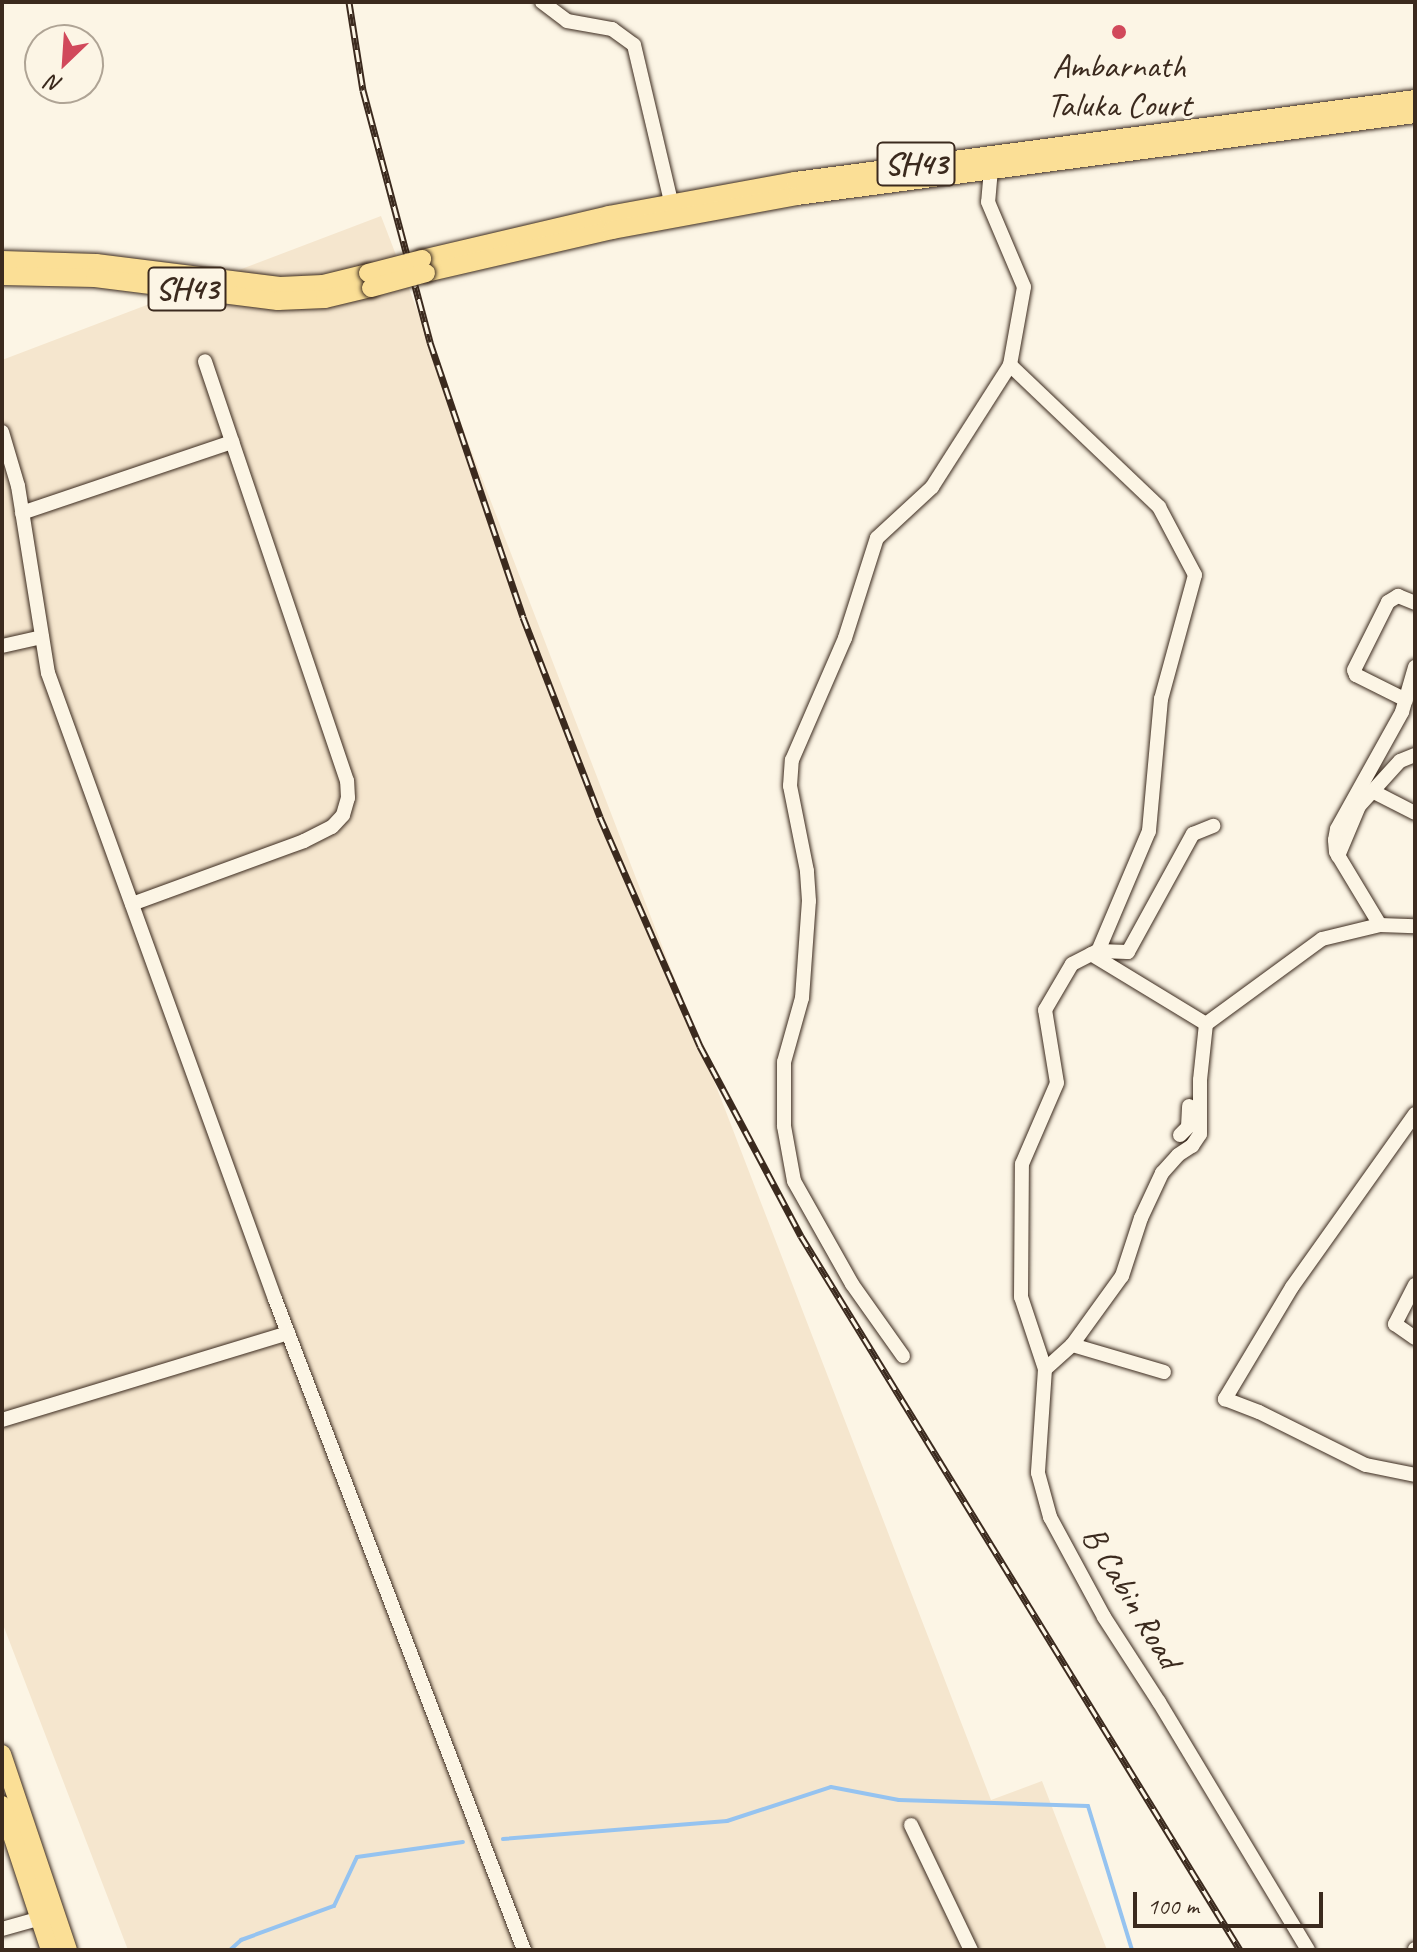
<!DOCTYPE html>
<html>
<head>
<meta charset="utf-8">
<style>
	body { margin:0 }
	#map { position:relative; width:1417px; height:1952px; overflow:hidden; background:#fcf5e5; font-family:Caveat,sans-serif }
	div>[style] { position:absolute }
	.built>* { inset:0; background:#f5e6ce }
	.stream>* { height:4px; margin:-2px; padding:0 2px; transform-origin:2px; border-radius:2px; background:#95c3f0 }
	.roads { filter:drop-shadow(0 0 2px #3b2a1e) drop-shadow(0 0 2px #3b2a1e) }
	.minor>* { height:14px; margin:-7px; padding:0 7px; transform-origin:7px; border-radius:7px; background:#fcf5e5 }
	.major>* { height:18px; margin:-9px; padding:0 9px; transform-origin:9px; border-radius:9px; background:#fbdf96 }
	.rail>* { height:7px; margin-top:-3.5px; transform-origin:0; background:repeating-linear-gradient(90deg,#fcf5e5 0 12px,#3b2a1e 0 24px); box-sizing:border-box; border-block:2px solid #3b2a1e }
	.bridges { filter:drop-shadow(0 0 2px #3b2a1e) drop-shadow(0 0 2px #3b2a1e) }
	.major-bridge>* { height:18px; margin:-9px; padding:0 9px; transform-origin:9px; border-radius:9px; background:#fbdf96 }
	.dots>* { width:22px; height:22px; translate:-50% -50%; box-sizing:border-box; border:4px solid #fcf5e5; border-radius:50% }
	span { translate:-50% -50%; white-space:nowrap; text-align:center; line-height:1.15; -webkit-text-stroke:6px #fcf5e5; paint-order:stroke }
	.shield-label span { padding:2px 6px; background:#fcf5e5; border:2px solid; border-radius:6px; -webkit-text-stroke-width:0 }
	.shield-label { font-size:32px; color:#3b2a1e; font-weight:700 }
	.poi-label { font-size:34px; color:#3b2a1e }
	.street-label { font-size:34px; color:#3b2a1e }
	.frame { position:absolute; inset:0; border:4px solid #3b2a1e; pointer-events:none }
	.north { position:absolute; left:24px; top:24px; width:80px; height:80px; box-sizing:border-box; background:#fcf5e5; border:2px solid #afa495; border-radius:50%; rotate:205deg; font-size:22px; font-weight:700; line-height:32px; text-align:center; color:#3b2a1e }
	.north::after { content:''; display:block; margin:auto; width:28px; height:36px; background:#d1495b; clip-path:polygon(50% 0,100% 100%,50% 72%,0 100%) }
	.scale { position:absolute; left:1133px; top:1892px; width:190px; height:36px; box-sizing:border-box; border:4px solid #3b2a1e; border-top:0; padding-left:10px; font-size:24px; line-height:28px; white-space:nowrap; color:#3b2a1e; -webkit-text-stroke:6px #fcf5e5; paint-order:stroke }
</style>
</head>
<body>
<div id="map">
	<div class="built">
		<div style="clip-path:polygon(381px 216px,991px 1800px,1042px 1781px,1107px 1950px,128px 1950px,2px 1622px,2px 360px)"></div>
	</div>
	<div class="stream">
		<div style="left:503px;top:1839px;width:225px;rotate:-4.6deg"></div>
		<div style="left:727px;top:1821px;width:109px;rotate:-18.1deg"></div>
		<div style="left:831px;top:1787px;width:69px;rotate:10.8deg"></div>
		<div style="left:899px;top:1800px;width:189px;rotate:1.8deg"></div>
		<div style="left:1088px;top:1806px;width:151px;rotate:73deg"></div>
		<div style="left:230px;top:1950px;width:15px;rotate:-42deg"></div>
		<div style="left:241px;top:1940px;width:99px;rotate:-20.1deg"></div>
		<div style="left:334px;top:1906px;width:54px;rotate:-64.9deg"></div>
		<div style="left:357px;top:1857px;width:107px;rotate:-8.1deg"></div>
	</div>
	<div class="roads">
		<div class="minor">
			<div style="left:542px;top:2px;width:31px;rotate:37deg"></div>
			<div style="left:567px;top:21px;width:46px;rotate:10.1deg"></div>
			<div style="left:612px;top:29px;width:27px;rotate:36deg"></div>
			<div style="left:634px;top:45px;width:161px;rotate:76.7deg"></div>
			<div style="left:991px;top:169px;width:33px;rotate:95deg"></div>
			<div style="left:988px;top:202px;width:92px;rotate:67deg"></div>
			<div style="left:1024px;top:287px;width:79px;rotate:100.2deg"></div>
			<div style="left:1010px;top:365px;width:206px;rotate:43.6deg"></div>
			<div style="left:1159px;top:507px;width:77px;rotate:62.1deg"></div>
			<div style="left:1195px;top:575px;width:129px;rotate:105.3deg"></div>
			<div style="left:1161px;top:699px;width:133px;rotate:95.2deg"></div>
			<div style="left:1149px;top:831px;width:130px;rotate:113deg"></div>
			<div style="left:2px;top:432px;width:56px;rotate:73.5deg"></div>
			<div style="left:18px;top:486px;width:189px;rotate:80.9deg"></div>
			<div style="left:48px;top:673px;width:666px;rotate:70.07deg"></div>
			<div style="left:275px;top:1299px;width:697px;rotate:69.07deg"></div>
			<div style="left:22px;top:513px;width:222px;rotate:-18.7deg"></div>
			<div style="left:2px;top:646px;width:41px;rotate:-12.7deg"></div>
			<div style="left:1406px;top:700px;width:56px;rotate:-153.4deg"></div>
			<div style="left:1356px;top:675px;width:5px;rotate:-112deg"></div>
			<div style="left:1354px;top:670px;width:76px;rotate:-63.4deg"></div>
			<div style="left:1388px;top:602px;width:12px;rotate:-31deg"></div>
			<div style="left:1398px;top:596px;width:18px;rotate:22deg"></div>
			<div style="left:1372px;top:791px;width:48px;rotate:27.1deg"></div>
			<div style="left:1338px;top:856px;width:54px;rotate:-67.2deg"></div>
			<div style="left:1359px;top:806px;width:61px;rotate:-47.7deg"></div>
			<div style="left:1400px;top:761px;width:16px;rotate:-22deg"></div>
			<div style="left:132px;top:904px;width:183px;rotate:-20.1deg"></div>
			<div style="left:304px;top:841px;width:31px;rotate:-27deg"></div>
			<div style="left:332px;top:827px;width:16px;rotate:-47deg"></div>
			<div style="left:343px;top:815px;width:18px;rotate:-74deg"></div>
			<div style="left:348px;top:798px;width:17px;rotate:-93deg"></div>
			<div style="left:347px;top:781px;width:443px;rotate:-108.7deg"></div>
			<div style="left:1380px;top:925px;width:85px;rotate:-121.1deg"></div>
			<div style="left:1336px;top:852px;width:12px;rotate:-95deg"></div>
			<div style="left:1335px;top:840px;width:11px;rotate:-80deg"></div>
			<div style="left:1337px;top:829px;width:134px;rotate:-60.9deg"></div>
			<div style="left:1402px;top:712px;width:47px;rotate:-73.9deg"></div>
			<div style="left:1091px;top:954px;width:135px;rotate:31.3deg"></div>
			<div style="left:1206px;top:1024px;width:144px;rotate:-36.2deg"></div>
			<div style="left:1322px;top:939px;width:60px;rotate:-13.6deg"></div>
			<div style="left:1380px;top:925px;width:35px;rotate:2deg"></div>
			<div style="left:1415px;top:1114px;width:212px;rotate:125.4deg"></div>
			<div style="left:1292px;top:1287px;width:131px;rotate:120.9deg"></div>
			<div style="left:1225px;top:1399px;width:36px;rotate:21deg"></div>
			<div style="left:1259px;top:1412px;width:119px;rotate:26.4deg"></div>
			<div style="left:1366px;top:1465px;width:50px;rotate:11.5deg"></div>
			<div style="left:1180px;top:1135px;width:11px;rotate:-45deg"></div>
			<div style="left:1188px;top:1127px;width:21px;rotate:-87deg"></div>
			<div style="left:1415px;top:1285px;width:44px;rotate:117.1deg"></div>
			<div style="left:1395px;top:1324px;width:24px;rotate:35deg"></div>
			<div style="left:1072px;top:1345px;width:85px;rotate:-54.1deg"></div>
			<div style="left:1122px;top:1276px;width:61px;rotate:-71.9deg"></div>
			<div style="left:1141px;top:1218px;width:50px;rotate:-65deg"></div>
			<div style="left:1162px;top:1173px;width:24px;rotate:-48deg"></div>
			<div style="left:1178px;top:1155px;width:17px;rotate:-33deg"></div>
			<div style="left:1192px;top:1146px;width:14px;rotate:-56deg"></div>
			<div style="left:1200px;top:1134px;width:54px;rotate:-90deg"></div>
			<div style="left:1200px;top:1080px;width:56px;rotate:-83.9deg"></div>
			<div style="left:903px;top:1356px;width:88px;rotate:-125.3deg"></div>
			<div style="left:852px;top:1284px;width:118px;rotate:-119.4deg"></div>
			<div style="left:794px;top:1181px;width:56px;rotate:-100.3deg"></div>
			<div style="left:784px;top:1126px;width:64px;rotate:-90deg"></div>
			<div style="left:784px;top:1062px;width:66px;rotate:-74.3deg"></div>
			<div style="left:802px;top:998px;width:97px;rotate:-85.9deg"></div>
			<div style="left:809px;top:901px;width:30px;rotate:-94deg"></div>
			<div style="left:807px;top:871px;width:87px;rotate:-101.3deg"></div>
			<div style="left:790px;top:786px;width:26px;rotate:-86deg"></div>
			<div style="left:792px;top:760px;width:133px;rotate:-66.5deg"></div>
			<div style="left:845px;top:638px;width:105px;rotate:-72.3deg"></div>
			<div style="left:877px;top:538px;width:75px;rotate:-42.8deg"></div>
			<div style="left:932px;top:487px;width:145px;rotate:-57.4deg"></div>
			<div style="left:1045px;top:1369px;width:76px;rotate:-108.4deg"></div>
			<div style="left:1021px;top:1297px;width:133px;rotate:-89.6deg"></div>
			<div style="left:1022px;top:1164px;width:88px;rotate:-66.6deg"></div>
			<div style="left:1057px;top:1083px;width:74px;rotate:-99.3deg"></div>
			<div style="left:1045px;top:1010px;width:53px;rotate:-59.6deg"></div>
			<div style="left:1072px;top:964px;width:29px;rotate:-27deg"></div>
			<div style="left:1098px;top:951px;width:30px;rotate:2deg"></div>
			<div style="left:1128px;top:952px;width:135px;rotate:-61.2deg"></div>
			<div style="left:1193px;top:834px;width:22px;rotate:-22deg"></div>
			<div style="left:1164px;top:1372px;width:96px;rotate:-163.6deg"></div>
			<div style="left:1072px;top:1345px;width:36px;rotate:138deg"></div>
			<div style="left:1045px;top:1369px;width:104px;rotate:93.9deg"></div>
			<div style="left:1038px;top:1473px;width:46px;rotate:74.7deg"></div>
			<div style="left:1050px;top:1517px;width:114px;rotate:61.6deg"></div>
			<div style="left:1104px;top:1617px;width:101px;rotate:57.1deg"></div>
			<div style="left:1159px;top:1702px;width:289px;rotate:59deg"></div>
			<div style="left:2px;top:1420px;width:299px;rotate:-16.9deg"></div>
			<div style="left:911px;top:1825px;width:139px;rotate:64.4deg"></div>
			<div style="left:2px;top:1929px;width:48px;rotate:-15.8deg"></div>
			<div style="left:1415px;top:1950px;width:1px;rotate:-90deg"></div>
		</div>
		<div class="major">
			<div style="left:422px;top:259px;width:192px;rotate:-13.2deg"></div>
			<div style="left:609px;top:215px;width:189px;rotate:-10.4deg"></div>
			<div style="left:795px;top:181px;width:625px;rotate:-7.53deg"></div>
			<div style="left:2px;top:260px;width:94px;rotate:1.8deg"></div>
			<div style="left:96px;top:263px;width:185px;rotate:7.1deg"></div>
			<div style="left:280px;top:286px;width:43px;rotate:-2.7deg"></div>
			<div style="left:323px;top:284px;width:46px;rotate:-13.7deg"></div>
			<div style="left:426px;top:273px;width:191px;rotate:-13deg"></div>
			<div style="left:612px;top:230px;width:188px;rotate:-10.4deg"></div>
			<div style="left:797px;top:196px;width:623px;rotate:-7.56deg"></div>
			<div style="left:2px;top:276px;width:93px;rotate:1.2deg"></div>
			<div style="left:95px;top:278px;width:184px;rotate:7.2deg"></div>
			<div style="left:278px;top:301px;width:47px;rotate:-2.4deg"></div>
			<div style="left:325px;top:299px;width:47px;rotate:-13.4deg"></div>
			<div style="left:2px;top:1754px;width:207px;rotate:71.4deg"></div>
			<div style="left:2px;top:1805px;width:153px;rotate:71.7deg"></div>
		</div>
	</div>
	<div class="rail">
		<div style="left:349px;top:2px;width:89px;rotate:81deg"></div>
		<div style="left:363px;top:90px;width:261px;rotate:75.1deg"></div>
		<div style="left:430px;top:342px;width:290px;rotate:71.3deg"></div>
		<div style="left:523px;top:617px;width:214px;rotate:68.9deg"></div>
		<div style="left:600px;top:817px;width:250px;rotate:66.4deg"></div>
		<div style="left:700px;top:1046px;width:215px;rotate:62deg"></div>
		<div style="left:801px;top:1236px;width:838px;rotate:58.41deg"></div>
	</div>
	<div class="bridges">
		<div class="major-bridge">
			<div style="left:368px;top:273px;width:56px;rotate:-14.5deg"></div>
			<div style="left:371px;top:288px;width:57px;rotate:-15.3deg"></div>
		</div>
	</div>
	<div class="dots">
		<div style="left:1119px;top:32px;background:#d1495b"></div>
	</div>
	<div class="shield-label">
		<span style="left:916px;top:164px">SH43</span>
		<span style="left:187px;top:289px">SH43</span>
	</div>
	<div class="poi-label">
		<span style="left:1119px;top:85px">Ambarnath<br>Taluka Court</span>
	</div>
	<div class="street-label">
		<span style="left:1132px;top:1597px;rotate:59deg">B Cabin Road</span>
	</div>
	<div class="frame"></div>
	<div class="north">N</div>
	<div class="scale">100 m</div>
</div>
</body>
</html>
